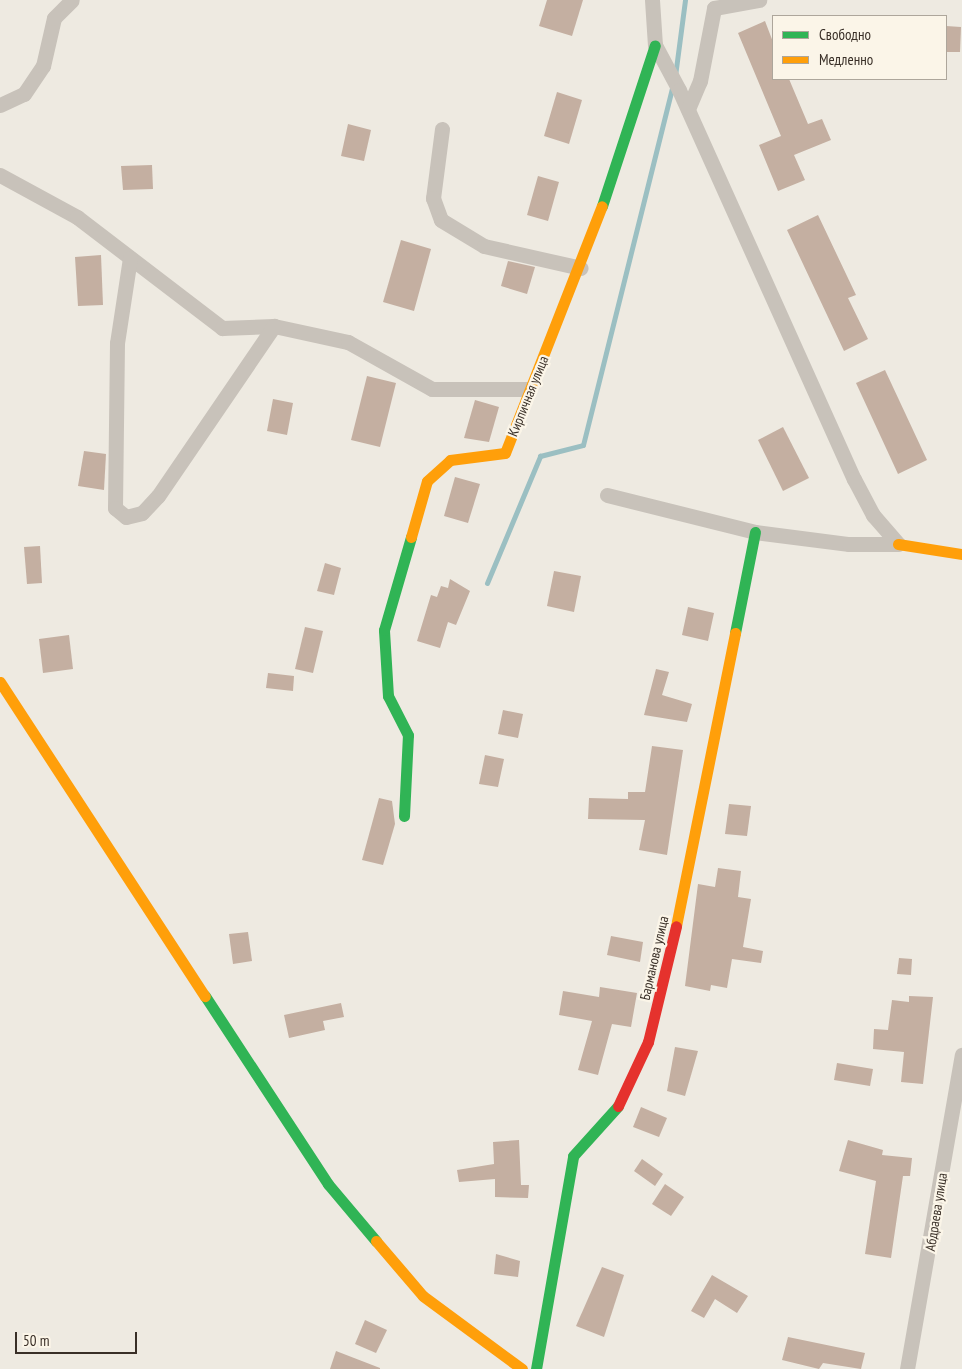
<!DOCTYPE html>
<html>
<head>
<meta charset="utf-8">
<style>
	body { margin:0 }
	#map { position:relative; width:962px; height:1369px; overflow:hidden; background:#eeeae1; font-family:"PT Sans Narrow",sans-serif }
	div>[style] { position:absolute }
	.stream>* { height:5px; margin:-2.5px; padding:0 2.5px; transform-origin:2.5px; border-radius:2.5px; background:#9bbfc2 }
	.building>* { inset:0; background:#c4afa1 }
	.street>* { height:15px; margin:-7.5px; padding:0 7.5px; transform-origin:7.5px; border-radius:7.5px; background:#c8c2ba }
	.fast>* { height:11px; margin:-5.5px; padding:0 5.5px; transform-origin:5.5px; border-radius:5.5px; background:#30b455 }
	.slow>* { height:11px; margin:-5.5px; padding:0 5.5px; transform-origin:5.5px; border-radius:5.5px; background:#ff9f0a }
	.jam>* { height:11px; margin:-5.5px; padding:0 5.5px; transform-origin:5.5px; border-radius:5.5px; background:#e5322d }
	span { translate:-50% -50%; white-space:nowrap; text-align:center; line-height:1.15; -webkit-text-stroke:4.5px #fbf5e8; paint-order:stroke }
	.street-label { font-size:14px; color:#392f27 }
	.legend { position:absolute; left:772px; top:15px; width:175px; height:65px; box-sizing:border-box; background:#fbf5e8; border:1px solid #ada69b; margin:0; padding:6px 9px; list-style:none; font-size:15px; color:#392f27 }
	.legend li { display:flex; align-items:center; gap:10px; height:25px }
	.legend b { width:25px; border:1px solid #ada69b }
	.scale { position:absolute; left:15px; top:1332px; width:122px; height:22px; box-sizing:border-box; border:2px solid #392f27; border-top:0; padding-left:6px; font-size:15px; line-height:18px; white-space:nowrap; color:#392f27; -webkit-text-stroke:4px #fbf5e8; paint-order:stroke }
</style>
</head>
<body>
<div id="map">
	<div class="stream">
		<div style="left:675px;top:76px;width:77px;rotate:-82.5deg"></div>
		<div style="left:487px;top:583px;width:138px;rotate:-67.3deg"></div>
		<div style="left:540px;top:456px;width:44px;rotate:-14.3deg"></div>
		<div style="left:583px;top:445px;width:372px;rotate:-76deg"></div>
	</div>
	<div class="building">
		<div style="clip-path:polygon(547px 0,583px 0,572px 36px,539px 26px)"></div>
		<div style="clip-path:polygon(765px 21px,773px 42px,773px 79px,789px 79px,808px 124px,822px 119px,831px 140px,794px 155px,805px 180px,778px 191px,759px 145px,781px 136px,738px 33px)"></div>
		<div style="clip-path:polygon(946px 26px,961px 27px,960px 52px,946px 52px)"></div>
		<div style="clip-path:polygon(557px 92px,582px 100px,569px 144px,544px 136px)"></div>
		<div style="clip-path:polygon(348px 124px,371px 130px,364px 161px,341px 156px)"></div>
		<div style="clip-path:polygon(152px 165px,153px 189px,123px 190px,121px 166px)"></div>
		<div style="clip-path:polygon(538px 176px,559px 182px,548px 221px,527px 215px)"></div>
		<div style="clip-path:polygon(818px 215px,856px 295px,848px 298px,868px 339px,844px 351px,787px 230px)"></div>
		<div style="clip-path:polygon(401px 240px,431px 249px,414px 311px,383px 302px)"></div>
		<div style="clip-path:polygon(101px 255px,103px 305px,78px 306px,75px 257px)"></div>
		<div style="clip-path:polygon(508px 261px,535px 267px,527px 294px,501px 286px)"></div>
		<div style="clip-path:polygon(885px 370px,927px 460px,898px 474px,856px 383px)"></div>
		<div style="clip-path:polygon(367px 376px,396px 383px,380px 447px,351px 440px)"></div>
		<div style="clip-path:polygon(273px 399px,293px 403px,287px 435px,267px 431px)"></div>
		<div style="clip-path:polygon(475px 400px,499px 407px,489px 442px,464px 438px)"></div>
		<div style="clip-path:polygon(783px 427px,809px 478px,783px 491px,758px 440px)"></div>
		<div style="clip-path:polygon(84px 451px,106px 454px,104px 490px,78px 486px)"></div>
		<div style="clip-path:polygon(455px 477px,480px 484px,468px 523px,444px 516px)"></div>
		<div style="clip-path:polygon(40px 546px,42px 583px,27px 584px,24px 547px)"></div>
		<div style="clip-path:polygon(325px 563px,341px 568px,334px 595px,317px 591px)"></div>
		<div style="clip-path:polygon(554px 571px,581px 576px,574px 612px,547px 606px)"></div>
		<div style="clip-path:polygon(450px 579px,470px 591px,456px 625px,448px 622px,440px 648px,417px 641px,431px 595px,437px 597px,441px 586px,448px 588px)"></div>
		<div style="clip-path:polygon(688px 607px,714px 613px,708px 641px,682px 635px)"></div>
		<div style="clip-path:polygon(305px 627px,323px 631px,313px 673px,295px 669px)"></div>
		<div style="clip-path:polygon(69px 635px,73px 669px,43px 673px,39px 639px)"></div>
		<div style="clip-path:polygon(656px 669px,669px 672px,662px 695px,692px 704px,687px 722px,644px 715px)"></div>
		<div style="clip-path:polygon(268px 673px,294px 676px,293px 691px,266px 688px)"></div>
		<div style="clip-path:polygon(503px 710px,523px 714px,518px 738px,498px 734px)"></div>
		<div style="clip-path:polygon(652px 746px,683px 750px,667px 855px,639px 850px,645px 820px,588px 819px,589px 798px,628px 799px,628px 792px,645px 792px)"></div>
		<div style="clip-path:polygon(485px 755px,504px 759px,498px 787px,479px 784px)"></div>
		<div style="clip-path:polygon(379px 798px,392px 801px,395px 824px,383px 865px,362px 860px)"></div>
		<div style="clip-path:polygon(729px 804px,751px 806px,747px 836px,725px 834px)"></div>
		<div style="clip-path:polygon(718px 868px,741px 871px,738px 897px,751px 899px,743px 947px,763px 951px,761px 963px,732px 959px,727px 988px,711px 985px,710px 991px,685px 986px,698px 884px,715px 887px)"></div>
		<div style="clip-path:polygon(248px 932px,252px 961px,233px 964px,229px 934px)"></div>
		<div style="clip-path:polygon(611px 936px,643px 942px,640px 962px,607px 955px)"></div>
		<div style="clip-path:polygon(899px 958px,912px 959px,911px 975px,897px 974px)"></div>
		<div style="clip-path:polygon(600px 987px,637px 993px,631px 1027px,612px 1024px,598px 1075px,578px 1070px,592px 1021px,559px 1015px,563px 991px,599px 997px)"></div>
		<div style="clip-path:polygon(909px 996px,933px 997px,923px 1084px,901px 1082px,904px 1052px,873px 1049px,874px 1029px,888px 1030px,892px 1000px,909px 1002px)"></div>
		<div style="clip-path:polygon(341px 1003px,344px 1017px,323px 1021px,325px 1030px,289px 1038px,284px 1015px)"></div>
		<div style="clip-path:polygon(675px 1047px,698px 1051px,685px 1096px,667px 1091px)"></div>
		<div style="clip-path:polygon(837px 1063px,873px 1069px,870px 1086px,834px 1080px)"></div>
		<div style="clip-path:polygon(641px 1107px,667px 1118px,659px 1137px,633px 1127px)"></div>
		<div style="clip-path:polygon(519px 1140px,521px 1185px,529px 1185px,528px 1198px,495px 1197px,495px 1179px,459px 1182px,457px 1170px,494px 1164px,493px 1142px)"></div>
		<div style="clip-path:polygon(848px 1140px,883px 1150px,882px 1155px,912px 1158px,910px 1176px,903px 1176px,891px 1258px,865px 1254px,876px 1181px,839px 1171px)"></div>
		<div style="clip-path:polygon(642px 1159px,663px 1174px,655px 1186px,634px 1171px)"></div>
		<div style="clip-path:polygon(665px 1184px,684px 1197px,671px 1216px,652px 1204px)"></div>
		<div style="clip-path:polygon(496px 1254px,520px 1261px,518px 1277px,494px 1274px)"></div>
		<div style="clip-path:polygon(602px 1267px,624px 1275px,604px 1337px,576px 1326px)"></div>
		<div style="clip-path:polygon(712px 1275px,748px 1296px,737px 1313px,715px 1299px,704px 1318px,691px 1311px)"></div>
		<div style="clip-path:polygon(365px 1320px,387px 1330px,376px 1353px,355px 1344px)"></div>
		<div style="clip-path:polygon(788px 1337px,865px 1353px,861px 1369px,823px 1363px,819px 1369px,782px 1360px)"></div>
		<div style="clip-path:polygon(336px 1351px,380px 1368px,380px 1369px,330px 1369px)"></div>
	</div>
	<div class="street">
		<div style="left:652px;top:0;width:45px;rotate:86.2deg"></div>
		<div style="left:655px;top:45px;width:51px;rotate:61.9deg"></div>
		<div style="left:679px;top:90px;width:427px;rotate:65.8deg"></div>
		<div style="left:854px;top:479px;width:41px;rotate:62.2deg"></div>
		<div style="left:873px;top:515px;width:38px;rotate:49deg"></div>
		<div style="left:0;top:105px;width:26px;rotate:-25deg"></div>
		<div style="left:24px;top:94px;width:34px;rotate:-56deg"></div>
		<div style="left:43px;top:66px;width:49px;rotate:-77.1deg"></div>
		<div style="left:54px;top:18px;width:25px;rotate:-45deg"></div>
		<div style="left:688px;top:109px;width:30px;rotate:-67deg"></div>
		<div style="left:700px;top:81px;width:74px;rotate:-79.1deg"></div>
		<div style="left:714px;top:8px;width:46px;rotate:-10.1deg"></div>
		<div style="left:442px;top:129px;width:70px;rotate:97.4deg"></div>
		<div style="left:433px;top:198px;width:23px;rotate:70deg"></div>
		<div style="left:441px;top:220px;width:50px;rotate:31.2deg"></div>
		<div style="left:484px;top:246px;width:99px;rotate:12.8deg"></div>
		<div style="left:0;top:175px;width:88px;rotate:28.6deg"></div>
		<div style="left:77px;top:217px;width:183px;rotate:37.4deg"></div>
		<div style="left:222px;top:328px;width:52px;rotate:-2.2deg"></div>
		<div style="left:274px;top:326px;width:76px;rotate:12.2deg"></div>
		<div style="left:348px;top:342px;width:96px;rotate:29.2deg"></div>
		<div style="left:432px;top:389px;width:97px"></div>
		<div style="left:130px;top:258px;width:86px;rotate:98.7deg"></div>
		<div style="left:117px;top:343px;width:165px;rotate:90.7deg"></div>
		<div style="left:115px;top:508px;width:14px;rotate:39deg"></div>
		<div style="left:126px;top:517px;width:16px;rotate:-14deg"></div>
		<div style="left:142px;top:513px;width:23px;rotate:-47deg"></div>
		<div style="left:158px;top:496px;width:206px;rotate:-55.7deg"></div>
		<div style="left:607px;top:495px;width:153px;rotate:14deg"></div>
		<div style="left:755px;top:532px;width:95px;rotate:7.3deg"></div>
		<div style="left:849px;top:544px;width:49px"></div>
		<div style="left:907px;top:1369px;width:319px;rotate:-80.1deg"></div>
	</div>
	<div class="fast">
		<div style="left:602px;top:206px;width:169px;rotate:-71.8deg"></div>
		<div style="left:735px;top:633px;width:103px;rotate:-78.8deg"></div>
		<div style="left:404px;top:816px;width:81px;rotate:-87.2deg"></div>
		<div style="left:408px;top:735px;width:44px;rotate:-117.1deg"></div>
		<div style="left:388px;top:696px;width:66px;rotate:-93.5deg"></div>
		<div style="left:384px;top:630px;width:97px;rotate:-73.8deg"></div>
		<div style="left:205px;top:996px;width:225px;rotate:56.8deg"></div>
		<div style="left:328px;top:1184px;width:75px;rotate:49.9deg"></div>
		<div style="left:536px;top:1369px;width:216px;rotate:-80.1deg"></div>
		<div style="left:573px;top:1156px;width:67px;rotate:-48deg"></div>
	</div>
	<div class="slow">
		<div style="left:411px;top:537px;width:58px;rotate:-74.1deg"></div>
		<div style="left:427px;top:481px;width:31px;rotate:-42deg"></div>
		<div style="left:450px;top:460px;width:55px;rotate:-7.3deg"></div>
		<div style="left:505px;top:453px;width:265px;rotate:-68.6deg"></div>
		<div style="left:898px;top:544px;width:65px;rotate:8.9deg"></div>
		<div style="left:0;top:682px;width:375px;rotate:56.9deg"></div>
		<div style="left:676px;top:926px;width:299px;rotate:-78.6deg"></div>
		<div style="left:376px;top:1241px;width:72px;rotate:49.5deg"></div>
		<div style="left:423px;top:1296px;width:123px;rotate:36.4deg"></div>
	</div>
	<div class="jam">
		<div style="left:618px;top:1106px;width:71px;rotate:-64.9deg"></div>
		<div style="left:648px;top:1042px;width:119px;rotate:-76.4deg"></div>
	</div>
	<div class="street-label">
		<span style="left:528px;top:396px;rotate:-68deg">Кирпичная улица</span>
		<span style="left:654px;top:958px;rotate:-77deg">Барманова улица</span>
		<span style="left:936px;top:1212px;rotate:-81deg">Абдраева улица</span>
	</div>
	<ul class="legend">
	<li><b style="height:6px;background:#30b455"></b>Свободно</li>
	<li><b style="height:6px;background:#ff9f0a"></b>Медленно</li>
	</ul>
	<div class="scale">50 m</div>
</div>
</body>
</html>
